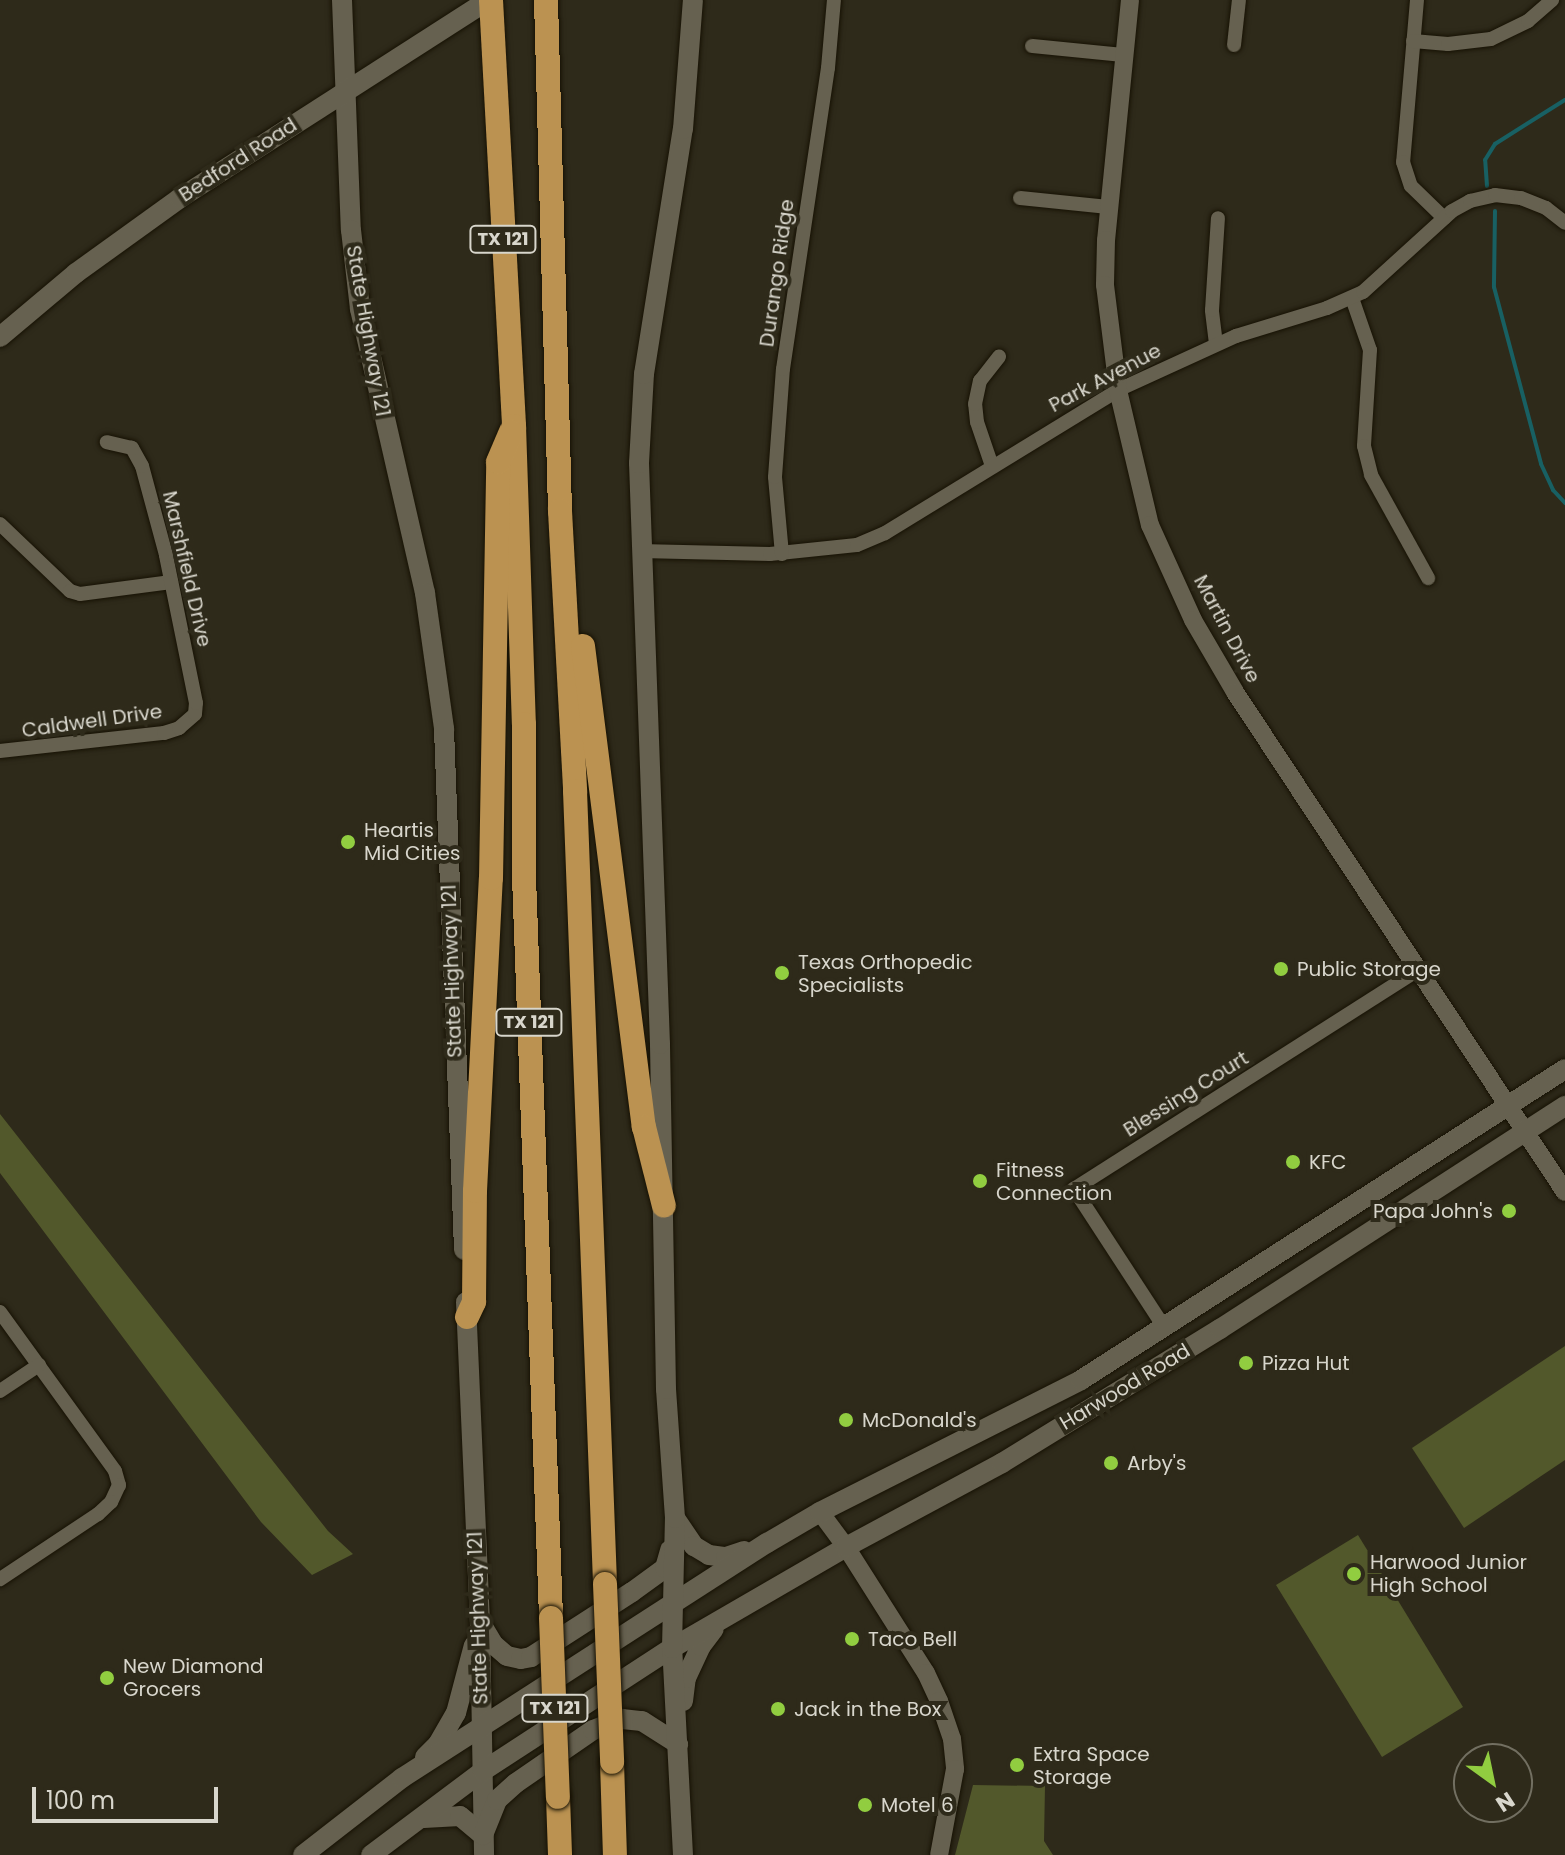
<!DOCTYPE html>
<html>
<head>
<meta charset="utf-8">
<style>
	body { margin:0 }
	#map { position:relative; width:1565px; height:1855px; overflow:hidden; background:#2e2a1a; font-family:Poppins,sans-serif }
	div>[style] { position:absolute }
	.green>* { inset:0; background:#52582b }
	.stream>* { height:4px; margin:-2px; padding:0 2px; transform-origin:2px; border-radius:2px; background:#186063 }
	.roads { filter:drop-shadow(0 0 2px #171204) drop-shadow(0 0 2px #171204) }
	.minor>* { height:14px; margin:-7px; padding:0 7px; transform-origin:7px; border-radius:7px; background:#666150 }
	.tertiary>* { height:18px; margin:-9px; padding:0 9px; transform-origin:9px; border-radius:9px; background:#666150 }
	.secondary>* { height:20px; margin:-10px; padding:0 10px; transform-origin:10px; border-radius:10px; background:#666150 }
	.motorway>* { height:24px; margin:-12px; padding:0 12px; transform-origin:12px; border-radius:12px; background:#bb9251 }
	.bridges { filter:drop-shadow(0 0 2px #171204) drop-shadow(0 0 2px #171204) }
	.motorway-bridge>* { height:24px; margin:-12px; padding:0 12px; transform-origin:12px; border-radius:12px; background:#bb9251 }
	.dots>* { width:22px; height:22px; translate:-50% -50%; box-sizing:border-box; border:4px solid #2e2a1a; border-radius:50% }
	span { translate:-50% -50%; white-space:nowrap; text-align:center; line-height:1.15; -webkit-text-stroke:8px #2e2a1a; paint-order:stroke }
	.shield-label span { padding:2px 6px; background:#2e2a1a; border:2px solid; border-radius:6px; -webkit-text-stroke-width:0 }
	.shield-label { font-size:18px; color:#d8d6cc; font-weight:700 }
	.street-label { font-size:20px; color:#d8d6cc }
	.poi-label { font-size:20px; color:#d8d6cc }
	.left { translate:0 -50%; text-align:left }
	.right { translate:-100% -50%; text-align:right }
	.north { position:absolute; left:1453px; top:1743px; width:80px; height:80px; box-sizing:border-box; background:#2e2a1a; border:2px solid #726f61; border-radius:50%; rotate:147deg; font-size:22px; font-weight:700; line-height:32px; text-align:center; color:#d8d6cc }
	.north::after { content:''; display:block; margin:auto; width:28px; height:36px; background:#91cd40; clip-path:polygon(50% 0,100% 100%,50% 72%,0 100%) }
	.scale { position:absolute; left:32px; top:1787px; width:186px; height:36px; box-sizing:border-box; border:4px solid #d8d6cc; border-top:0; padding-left:10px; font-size:24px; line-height:28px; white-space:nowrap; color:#d8d6cc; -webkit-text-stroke:6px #2e2a1a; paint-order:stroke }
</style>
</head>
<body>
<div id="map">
	<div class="green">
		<div style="clip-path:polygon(0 1114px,328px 1531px,353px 1554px,312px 1575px,261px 1522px,0 1173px)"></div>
		<div style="clip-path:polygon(1565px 1346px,1565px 1460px,1464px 1528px,1412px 1448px)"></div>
		<div style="clip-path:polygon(1358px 1535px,1463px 1707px,1382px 1757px,1276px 1585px)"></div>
		<div style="clip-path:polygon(973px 1785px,1045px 1786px,1044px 1841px,1053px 1855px,955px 1855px)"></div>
	</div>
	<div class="stream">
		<div style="left:1487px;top:186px;width:26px;rotate:-94deg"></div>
		<div style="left:1485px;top:160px;width:19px;rotate:-58deg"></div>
		<div style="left:1495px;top:144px;width:83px;rotate:-32.2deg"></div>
		<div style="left:1495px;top:211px;width:76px;rotate:90.8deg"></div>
		<div style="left:1494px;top:287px;width:183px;rotate:75.1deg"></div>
		<div style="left:1541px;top:464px;width:29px;rotate:65deg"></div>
		<div style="left:1553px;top:490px;width:18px;rotate:47deg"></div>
	</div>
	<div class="roads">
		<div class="minor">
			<div style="left:1417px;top:0;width:163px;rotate:94.9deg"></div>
			<div style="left:1403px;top:162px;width:25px;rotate:72deg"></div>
			<div style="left:1411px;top:186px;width:46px;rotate:44.1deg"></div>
			<div style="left:1413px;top:41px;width:35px;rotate:5deg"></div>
			<div style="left:1448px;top:44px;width:43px;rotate:-6.6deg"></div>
			<div style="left:1491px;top:39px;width:41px;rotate:-25.9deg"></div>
			<div style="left:1528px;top:21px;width:32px;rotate:-41deg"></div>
			<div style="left:1234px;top:45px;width:45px;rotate:-83.7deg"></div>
			<div style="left:1032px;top:46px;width:92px;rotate:5.6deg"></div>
			<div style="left:1020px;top:198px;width:89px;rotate:5.8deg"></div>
			<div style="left:1352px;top:298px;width:55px;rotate:70.9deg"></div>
			<div style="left:1370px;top:350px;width:96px;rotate:93.6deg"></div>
			<div style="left:1364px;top:446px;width:30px;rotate:76deg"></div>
			<div style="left:1371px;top:475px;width:118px;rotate:61deg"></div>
			<div style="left:1216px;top:344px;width:34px;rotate:-97deg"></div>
			<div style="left:1212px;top:310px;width:92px;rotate:-86.3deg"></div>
			<div style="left:992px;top:466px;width:46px;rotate:-108.8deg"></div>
			<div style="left:977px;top:422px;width:18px;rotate:-96deg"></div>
			<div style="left:975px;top:404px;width:24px;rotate:-78deg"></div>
			<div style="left:980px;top:381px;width:31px;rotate:-52deg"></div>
			<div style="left:0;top:524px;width:97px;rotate:43.7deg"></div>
			<div style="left:70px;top:591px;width:10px;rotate:17deg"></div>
			<div style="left:80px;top:594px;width:92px;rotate:-7.5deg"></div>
			<div style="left:640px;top:551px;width:130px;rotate:1.3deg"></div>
			<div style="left:770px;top:554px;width:87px;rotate:-5.9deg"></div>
			<div style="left:857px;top:545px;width:30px;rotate:-23deg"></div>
			<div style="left:885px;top:533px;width:273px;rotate:-31.5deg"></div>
			<div style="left:1118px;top:390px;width:130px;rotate:-24.6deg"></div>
			<div style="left:1236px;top:336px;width:95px;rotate:-17.1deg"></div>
			<div style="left:1327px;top:308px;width:39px;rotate:-24deg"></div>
			<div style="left:1363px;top:292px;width:120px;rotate:-42.3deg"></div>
			<div style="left:1452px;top:211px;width:21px;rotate:-29deg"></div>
			<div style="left:1470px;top:201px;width:26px;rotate:-13deg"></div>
			<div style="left:1495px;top:195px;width:26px;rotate:7deg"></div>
			<div style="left:1521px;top:198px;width:27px;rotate:22deg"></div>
			<div style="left:1546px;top:208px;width:24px;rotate:38deg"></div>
			<div style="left:782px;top:554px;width:77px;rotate:-95.2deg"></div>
			<div style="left:775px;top:477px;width:108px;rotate:-85.8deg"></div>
			<div style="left:783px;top:369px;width:304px;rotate:-81.5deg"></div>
			<div style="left:828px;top:68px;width:68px;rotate:-85deg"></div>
			<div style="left:0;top:751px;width:165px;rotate:-6.3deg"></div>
			<div style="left:164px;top:733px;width:16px;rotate:-18deg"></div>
			<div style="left:179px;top:728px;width:21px;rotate:-41deg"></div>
			<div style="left:195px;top:714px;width:11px;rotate:-85deg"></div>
			<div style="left:196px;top:703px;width:151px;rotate:-101.5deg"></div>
			<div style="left:166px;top:555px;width:92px;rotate:-105.1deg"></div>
			<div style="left:142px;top:466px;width:21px;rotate:-119deg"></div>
			<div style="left:132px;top:448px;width:26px;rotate:-167deg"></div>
			<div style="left:0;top:1312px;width:196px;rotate:54.1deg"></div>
			<div style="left:115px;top:1471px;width:15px;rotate:74deg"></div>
			<div style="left:119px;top:1485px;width:19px;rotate:115deg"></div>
			<div style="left:111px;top:1502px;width:18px;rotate:137deg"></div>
			<div style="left:98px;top:1514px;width:118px;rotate:146.4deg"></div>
			<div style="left:1164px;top:1327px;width:165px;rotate:-123.1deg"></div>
			<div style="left:1074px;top:1189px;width:408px;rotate:-32.5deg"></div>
			<div style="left:0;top:1391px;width:47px;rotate:-33.7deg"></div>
		</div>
		<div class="tertiary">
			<div style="left:1130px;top:0;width:241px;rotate:95.7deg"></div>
			<div style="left:1106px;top:240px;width:45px;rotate:91.3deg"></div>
			<div style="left:1105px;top:285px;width:106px;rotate:82.9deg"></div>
			<div style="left:1118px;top:390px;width:139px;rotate:76.7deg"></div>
			<div style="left:1150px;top:525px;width:104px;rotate:65.6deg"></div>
			<div style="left:1193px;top:620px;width:83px;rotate:59.7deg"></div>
			<div style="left:1235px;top:692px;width:599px;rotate:56.58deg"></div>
			<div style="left:820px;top:1512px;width:44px;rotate:53.4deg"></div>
			<div style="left:846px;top:1547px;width:149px;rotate:57.6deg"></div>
			<div style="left:926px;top:1673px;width:31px;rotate:65deg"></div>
			<div style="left:939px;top:1701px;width:40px;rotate:71.1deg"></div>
			<div style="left:952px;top:1739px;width:30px;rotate:84deg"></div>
			<div style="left:955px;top:1769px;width:87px;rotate:100.5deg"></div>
		</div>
		<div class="secondary">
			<div style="left:342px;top:0;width:230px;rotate:87.8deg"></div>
			<div style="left:351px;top:230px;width:80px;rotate:83.5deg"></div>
			<div style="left:360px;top:309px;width:291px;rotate:77.1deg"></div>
			<div style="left:425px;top:593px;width:137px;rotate:82deg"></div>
			<div style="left:444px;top:729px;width:521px;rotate:87.8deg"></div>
			<div style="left:0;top:337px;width:99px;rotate:-40.1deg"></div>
			<div style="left:76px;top:273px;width:128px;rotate:-35.8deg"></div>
			<div style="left:180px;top:198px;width:366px;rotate:-32.7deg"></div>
			<div style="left:466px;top:1302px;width:320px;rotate:87.5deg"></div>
			<div style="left:480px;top:1622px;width:233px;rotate:89deg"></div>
			<div style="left:675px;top:1518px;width:34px;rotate:56deg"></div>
			<div style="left:694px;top:1546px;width:17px;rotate:31deg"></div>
			<div style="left:709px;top:1555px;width:17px;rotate:7deg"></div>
			<div style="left:726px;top:1557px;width:19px;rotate:-18deg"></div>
			<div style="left:480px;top:1622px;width:26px;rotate:59deg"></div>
			<div style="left:493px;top:1644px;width:18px;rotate:41deg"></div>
			<div style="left:507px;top:1656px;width:14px;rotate:12deg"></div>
			<div style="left:521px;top:1659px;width:10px;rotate:-11deg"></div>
			<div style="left:531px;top:1657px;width:120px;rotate:-32.8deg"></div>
			<div style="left:632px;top:1592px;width:41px;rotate:-36deg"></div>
			<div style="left:665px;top:1568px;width:19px;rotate:-74deg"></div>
			<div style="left:683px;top:1701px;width:23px;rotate:-83deg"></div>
			<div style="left:686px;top:1678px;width:35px;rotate:-65deg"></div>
			<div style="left:701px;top:1646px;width:21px;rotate:-53deg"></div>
			<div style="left:425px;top:1757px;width:18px;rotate:-45deg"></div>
			<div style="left:438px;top:1744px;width:36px;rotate:-60deg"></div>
			<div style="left:456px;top:1713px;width:70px;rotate:-75.2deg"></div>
			<div style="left:424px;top:1818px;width:36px;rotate:-3deg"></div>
			<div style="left:460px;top:1816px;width:30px;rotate:40deg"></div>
			<div style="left:483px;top:1835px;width:38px;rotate:-68deg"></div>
			<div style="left:497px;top:1800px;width:25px;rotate:-42deg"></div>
			<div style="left:516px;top:1783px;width:93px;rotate:-34.5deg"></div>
			<div style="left:593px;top:1730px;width:31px;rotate:-21deg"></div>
			<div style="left:622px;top:1719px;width:20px;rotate:6deg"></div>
			<div style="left:642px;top:1721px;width:43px;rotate:32.6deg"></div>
			<div style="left:303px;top:1855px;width:125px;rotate:-37.9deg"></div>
			<div style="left:402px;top:1778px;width:434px;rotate:-32.8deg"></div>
			<div style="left:767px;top:1543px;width:61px;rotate:-30.3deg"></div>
			<div style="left:820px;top:1512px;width:292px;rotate:-26.8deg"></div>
			<div style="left:1081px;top:1380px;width:575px;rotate:-32.72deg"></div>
			<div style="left:371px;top:1855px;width:140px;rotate:-36.9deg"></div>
			<div style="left:483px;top:1771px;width:225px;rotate:-33.1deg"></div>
			<div style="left:672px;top:1648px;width:201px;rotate:-30.1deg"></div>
			<div style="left:846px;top:1547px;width:177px;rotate:-28.3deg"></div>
			<div style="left:1002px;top:1463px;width:256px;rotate:-31.6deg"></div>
			<div style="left:1220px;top:1329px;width:411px;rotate:-32.9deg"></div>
			<div style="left:683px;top:1855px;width:207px;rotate:-93deg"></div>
			<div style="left:672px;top:1648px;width:130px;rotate:-88.7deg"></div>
			<div style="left:675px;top:1518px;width:129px;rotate:-94deg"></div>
			<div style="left:666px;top:1389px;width:345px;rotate:-91deg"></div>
			<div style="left:660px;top:1044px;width:581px;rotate:-92.07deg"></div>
			<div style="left:639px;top:463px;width:89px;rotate:-86.8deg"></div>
			<div style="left:644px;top:374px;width:248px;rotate:-81deg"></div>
			<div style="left:683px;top:129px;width:129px;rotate:-85.6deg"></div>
		</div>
		<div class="motorway">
			<div style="left:491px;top:0;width:427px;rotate:86.9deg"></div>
			<div style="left:514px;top:426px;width:298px;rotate:88.1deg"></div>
			<div style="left:524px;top:724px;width:153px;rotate:90deg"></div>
			<div style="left:524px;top:877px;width:741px;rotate:87.91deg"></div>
			<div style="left:546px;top:0;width:511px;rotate:88.43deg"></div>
			<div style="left:560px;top:511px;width:280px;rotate:86.9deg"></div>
			<div style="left:575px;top:791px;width:794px;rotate:87.83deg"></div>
			<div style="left:583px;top:646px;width:485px;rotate:82.8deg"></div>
			<div style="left:644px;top:1127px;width:81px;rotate:75.8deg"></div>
			<div style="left:467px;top:1317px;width:17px;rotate:-65deg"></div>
			<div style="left:474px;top:1302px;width:111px;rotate:-89.5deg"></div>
			<div style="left:475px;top:1191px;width:313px;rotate:-87.1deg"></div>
			<div style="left:491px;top:878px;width:416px;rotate:-89deg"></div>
			<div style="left:498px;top:462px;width:33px;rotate:-67deg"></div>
			<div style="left:612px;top:1762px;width:93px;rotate:88.2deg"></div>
			<div style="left:558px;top:1797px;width:58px;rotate:88deg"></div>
		</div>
	</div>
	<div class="bridges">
		<div class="motorway-bridge">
			<div style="left:605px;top:1584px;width:178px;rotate:87.7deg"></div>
			<div style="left:551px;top:1618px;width:179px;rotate:87.8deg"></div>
		</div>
	</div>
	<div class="dots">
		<div style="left:348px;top:842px;background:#91cd40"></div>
		<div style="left:1281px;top:969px;background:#91cd40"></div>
		<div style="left:782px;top:973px;background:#91cd40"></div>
		<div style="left:1293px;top:1162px;background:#91cd40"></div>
		<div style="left:980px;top:1181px;background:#91cd40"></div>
		<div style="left:1509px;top:1211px;background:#91cd40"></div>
		<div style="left:1246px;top:1363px;background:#91cd40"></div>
		<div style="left:846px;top:1420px;background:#91cd40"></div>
		<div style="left:1111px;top:1463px;background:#91cd40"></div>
		<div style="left:1354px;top:1574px;background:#91cd40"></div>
		<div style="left:852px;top:1639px;background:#91cd40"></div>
		<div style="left:107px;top:1678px;background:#91cd40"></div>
		<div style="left:778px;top:1709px;background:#91cd40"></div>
		<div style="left:1017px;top:1765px;background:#91cd40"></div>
		<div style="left:865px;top:1805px;background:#91cd40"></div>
	</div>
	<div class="shield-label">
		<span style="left:503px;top:239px">TX 121</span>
		<span style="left:529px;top:1022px">TX 121</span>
		<span style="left:555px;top:1708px">TX 121</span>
	</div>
	<div class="street-label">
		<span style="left:238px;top:160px;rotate:-33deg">Bedford Road</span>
		<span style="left:777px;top:273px;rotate:-82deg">Durango Ridge</span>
		<span style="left:368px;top:331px;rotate:80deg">State Highway 121</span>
		<span style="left:1105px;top:378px;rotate:-28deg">Park Avenue</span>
		<span style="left:187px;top:569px;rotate:77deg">Marshfield Drive</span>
		<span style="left:1227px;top:629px;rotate:62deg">Martin Drive</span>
		<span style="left:92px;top:721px;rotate:-8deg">Caldwell Drive</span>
		<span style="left:452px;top:971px;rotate:-92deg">State Highway 121</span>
		<span style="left:1186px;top:1094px;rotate:-32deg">Blessing Court</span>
		<span style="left:1125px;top:1387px;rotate:-31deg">Harwood Road</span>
		<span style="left:478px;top:1618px;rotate:-92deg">State Highway 121</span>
	</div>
	<div class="poi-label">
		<span class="left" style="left:364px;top:842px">Heartis<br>Mid Cities</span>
		<span class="left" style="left:798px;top:974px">Texas Orthopedic<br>Specialists</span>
		<span class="left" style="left:1297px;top:969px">Public Storage</span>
		<span class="left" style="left:1309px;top:1162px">KFC</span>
		<span class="left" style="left:996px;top:1182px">Fitness<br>Connection</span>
		<span class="right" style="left:1493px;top:1211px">Papa John's</span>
		<span class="left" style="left:1262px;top:1363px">Pizza Hut</span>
		<span class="left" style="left:862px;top:1420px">McDonald's</span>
		<span class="left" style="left:1127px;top:1463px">Arby's</span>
		<span class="left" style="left:1370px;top:1574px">Harwood Junior<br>High School</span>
		<span class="left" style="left:868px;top:1639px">Taco Bell</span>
		<span class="left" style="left:123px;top:1678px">New Diamond<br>Grocers</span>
		<span class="left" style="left:794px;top:1709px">Jack in the Box</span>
		<span class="left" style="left:1033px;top:1766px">Extra Space<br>Storage</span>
		<span class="left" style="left:881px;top:1805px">Motel 6</span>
	</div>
	<div class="north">N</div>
	<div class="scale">100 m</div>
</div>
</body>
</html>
